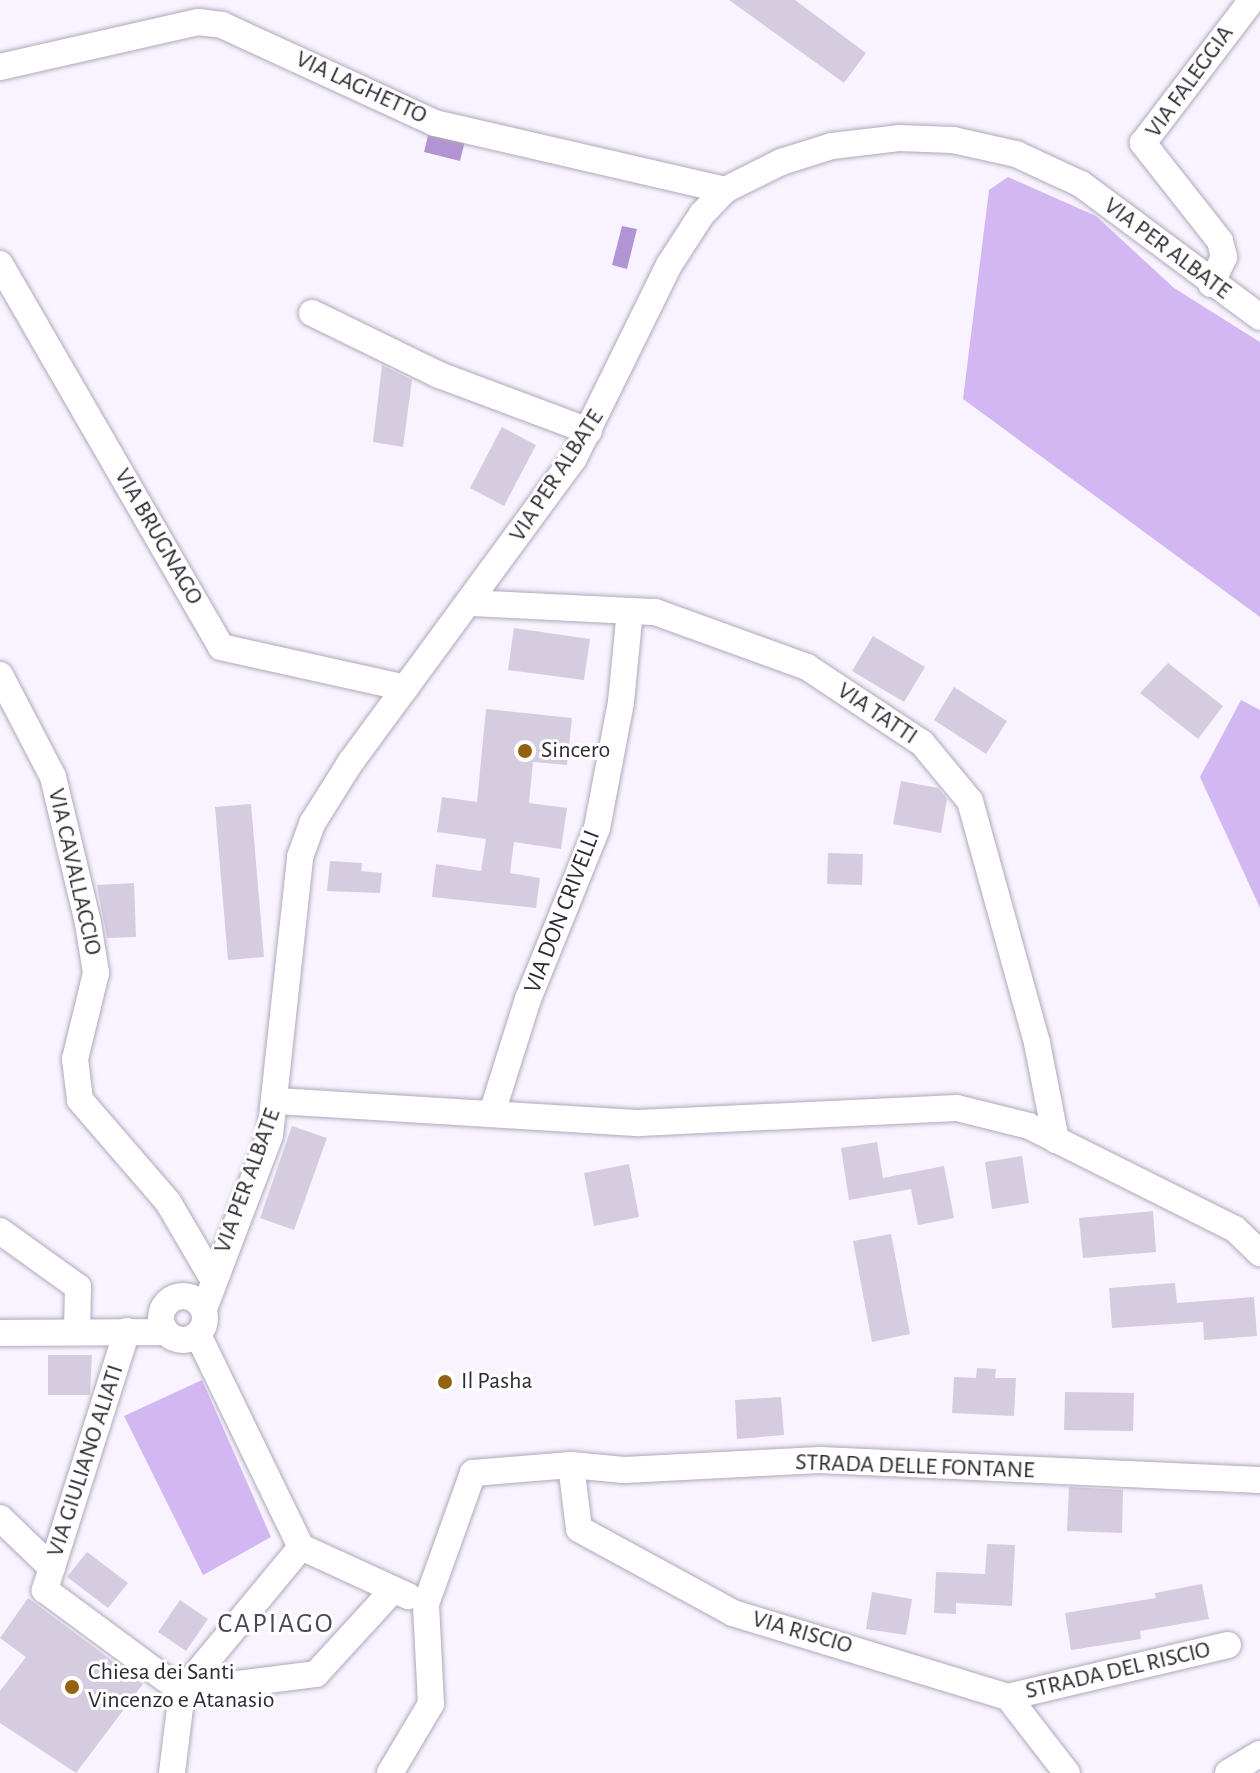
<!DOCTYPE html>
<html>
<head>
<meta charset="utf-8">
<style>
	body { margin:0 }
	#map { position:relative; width:1260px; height:1773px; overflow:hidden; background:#f8f3ff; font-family:"Alegreya Sans",sans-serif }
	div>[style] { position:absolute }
	.green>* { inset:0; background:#d3b7f3 }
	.water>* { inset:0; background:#b294d4 }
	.building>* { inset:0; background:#d5cce0 }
	.roads { filter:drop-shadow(0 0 2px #b0a8bb) drop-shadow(0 0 2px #b0a8bb) }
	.minor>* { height:26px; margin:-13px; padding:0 13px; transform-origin:13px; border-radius:13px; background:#fff }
	.minor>.ring { margin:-13px; padding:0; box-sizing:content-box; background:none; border:26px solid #fff; border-radius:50% }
	.dots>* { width:22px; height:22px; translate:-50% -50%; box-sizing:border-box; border:4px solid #fff; border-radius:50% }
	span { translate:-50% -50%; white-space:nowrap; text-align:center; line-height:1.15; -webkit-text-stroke:6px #fff; paint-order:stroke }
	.street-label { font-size:24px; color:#2f2b33 }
	.poi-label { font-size:24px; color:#2f2b33 }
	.left { translate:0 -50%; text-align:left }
	.quarter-label { font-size:28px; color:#4d4656; letter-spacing:2px }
</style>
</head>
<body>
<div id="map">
	<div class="green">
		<div style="clip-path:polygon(1008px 177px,1096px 216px,1174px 288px,1260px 342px,1260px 617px,963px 399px,989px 190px)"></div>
		<div style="clip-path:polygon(1241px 700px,1260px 710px,1260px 908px,1200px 777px)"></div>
		<div style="clip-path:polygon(202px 1380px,271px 1537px,203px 1575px,124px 1416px)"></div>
	</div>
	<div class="water">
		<div style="clip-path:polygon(429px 132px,465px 141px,460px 161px,424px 152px)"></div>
		<div style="clip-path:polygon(622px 226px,637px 229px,627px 269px,612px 265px)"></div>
	</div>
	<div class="building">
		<div style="clip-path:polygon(729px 0,795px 0,866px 53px,844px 83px)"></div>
		<div style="clip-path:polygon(382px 365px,412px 380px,403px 447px,373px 442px)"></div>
		<div style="clip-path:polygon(502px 427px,536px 445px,504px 506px,470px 488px)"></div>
		<div style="clip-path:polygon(514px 628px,590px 639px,584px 680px,508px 670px)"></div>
		<div style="clip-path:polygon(873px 636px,925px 667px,904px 702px,852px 671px)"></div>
		<div style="clip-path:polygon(1168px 663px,1223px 706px,1198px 739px,1140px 693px)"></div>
		<div style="clip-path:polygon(954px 687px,1007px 721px,986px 754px,934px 720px)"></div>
		<div style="clip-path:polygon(486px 709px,572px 718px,567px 765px,533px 762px,529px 803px,567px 808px,561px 849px,514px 842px,510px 873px,540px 878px,536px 908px,432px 897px,436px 864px,481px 871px,486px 839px,437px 832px,442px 797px,477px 802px)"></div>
		<div style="clip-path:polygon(901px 781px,938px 788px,947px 799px,941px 833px,893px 824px)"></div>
		<div style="clip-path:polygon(251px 804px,264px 957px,228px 960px,215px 807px)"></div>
		<div style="clip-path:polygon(828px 853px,863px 854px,862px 885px,827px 884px)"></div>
		<div style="clip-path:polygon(330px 861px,362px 863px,361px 871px,382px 873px,380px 893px,327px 891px)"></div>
		<div style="clip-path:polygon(134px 883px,136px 937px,107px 938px,97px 885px)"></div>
		<div style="clip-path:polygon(292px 1126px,327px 1138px,294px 1230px,260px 1218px)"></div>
		<div style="clip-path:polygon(877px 1142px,883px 1178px,944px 1166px,954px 1218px,918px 1225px,911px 1189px,849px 1200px,841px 1148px)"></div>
		<div style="clip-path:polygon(1022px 1156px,1029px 1203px,992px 1209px,985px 1162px)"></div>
		<div style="clip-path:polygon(629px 1164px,639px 1217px,594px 1226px,584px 1173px)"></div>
		<div style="clip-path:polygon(1153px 1211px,1156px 1252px,1083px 1258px,1079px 1218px)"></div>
		<div style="clip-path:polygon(891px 1234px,910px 1334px,872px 1342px,853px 1241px)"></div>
		<div style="clip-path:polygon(1175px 1283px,1177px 1303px,1254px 1297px,1257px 1336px,1204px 1340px,1203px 1322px,1112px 1328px,1109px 1288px)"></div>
		<div style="clip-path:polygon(48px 1355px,92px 1355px,90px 1395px,48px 1395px)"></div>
		<div style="clip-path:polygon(977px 1368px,996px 1369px,995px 1378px,1016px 1378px,1014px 1416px,952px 1413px,954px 1377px,976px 1378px)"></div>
		<div style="clip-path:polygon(1065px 1392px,1134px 1393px,1133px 1431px,1064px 1430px)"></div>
		<div style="clip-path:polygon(781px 1397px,784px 1435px,737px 1439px,735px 1400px)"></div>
		<div style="clip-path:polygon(1069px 1487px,1123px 1490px,1122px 1533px,1067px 1531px)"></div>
		<div style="clip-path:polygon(987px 1544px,1015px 1545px,1012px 1606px,956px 1603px,956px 1614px,934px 1613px,936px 1572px,985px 1574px)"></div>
		<div style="clip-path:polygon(87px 1552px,128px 1583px,108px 1608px,67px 1577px)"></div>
		<div style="clip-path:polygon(1202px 1584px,1209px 1619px,1140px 1631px,1141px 1639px,1071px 1650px,1065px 1613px,1156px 1598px,1155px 1593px)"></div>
		<div style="clip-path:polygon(872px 1592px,912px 1599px,906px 1635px,866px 1629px)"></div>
		<div style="clip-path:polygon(28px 1598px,143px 1684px,76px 1773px,0 1723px,0 1691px,26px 1657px,0 1638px)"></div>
		<div style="clip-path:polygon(180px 1600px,208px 1619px,186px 1651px,158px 1632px)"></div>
	</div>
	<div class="roads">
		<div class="minor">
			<div style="left:0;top:67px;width:203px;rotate:-12.8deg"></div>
			<div style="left:198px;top:22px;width:24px;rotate:7deg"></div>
			<div style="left:222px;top:25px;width:234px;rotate:24.7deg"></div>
			<div style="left:435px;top:123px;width:298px;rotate:13deg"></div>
			<div style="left:0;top:264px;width:442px;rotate:60deg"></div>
			<div style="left:221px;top:647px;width:189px;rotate:12.5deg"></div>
			<div style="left:1211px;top:284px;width:30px;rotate:-64deg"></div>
			<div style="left:1224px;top:257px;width:16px;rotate:-104deg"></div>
			<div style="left:1220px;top:241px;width:125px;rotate:-128.2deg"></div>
			<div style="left:1143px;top:143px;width:180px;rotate:-52.7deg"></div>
			<div style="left:312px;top:313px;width:141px;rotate:26deg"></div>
			<div style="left:439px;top:375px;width:160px;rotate:20.5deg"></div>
			<div style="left:470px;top:603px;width:185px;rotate:2.8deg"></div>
			<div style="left:655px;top:612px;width:162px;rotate:19.9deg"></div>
			<div style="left:807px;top:667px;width:138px;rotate:33.5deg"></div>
			<div style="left:922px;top:743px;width:75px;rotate:50.4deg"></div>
			<div style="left:970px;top:801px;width:251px;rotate:74.5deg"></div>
			<div style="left:1037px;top:1043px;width:99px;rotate:78.9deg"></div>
			<div style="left:0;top:675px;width:115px;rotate:62.5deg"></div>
			<div style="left:53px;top:777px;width:150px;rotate:76.5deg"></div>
			<div style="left:88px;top:923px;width:51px;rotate:80.9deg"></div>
			<div style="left:96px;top:973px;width:89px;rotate:103.7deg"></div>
			<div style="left:75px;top:1059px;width:41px;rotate:83deg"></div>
			<div style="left:80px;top:1100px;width:135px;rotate:49.2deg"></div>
			<div style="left:168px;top:1202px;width:83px;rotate:59.7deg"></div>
			<div style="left:277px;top:1101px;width:363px;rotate:3.5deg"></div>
			<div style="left:639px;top:1123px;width:318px;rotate:-2.7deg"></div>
			<div style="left:957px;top:1108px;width:74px;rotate:14deg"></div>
			<div style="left:1029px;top:1126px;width:230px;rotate:26.6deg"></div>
			<div style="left:1235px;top:1229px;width:35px;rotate:44deg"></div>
			<div style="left:492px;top:1113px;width:120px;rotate:-72.5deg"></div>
			<div style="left:528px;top:999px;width:184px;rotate:-68deg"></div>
			<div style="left:597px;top:828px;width:128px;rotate:-79.2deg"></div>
			<div style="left:621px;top:702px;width:91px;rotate:-84.4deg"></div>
			<div style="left:0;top:1231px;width:96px;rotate:35.7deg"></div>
			<div style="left:78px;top:1287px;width:44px;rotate:91.3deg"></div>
			<div class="ring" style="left:161px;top:1296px;width:18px;height:18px"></div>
			<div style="left:204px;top:1309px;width:186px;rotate:-69.2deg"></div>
			<div style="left:270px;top:1135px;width:280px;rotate:-83.8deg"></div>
			<div style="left:300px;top:857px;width:37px;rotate:-70deg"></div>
			<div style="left:313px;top:822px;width:70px;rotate:-57.9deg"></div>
			<div style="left:350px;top:763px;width:378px;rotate:-53.7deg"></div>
			<div style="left:574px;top:458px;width:215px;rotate:-63.8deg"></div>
			<div style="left:669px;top:265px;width:61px;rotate:-57.1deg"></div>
			<div style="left:702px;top:214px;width:33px;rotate:-46deg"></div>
			<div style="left:725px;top:190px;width:63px;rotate:-26.6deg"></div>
			<div style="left:781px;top:162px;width:53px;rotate:-17.4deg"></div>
			<div style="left:832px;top:146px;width:67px;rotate:-6.8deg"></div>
			<div style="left:899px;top:138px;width:54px;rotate:2.1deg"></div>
			<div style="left:953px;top:140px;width:65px;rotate:12.5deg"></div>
			<div style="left:1016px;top:154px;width:72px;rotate:24.8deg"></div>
			<div style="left:1081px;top:184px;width:223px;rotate:36.6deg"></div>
			<div style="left:127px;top:1331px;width:272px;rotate:107.6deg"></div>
			<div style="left:45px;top:1590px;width:170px;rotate:36.4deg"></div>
			<div style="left:182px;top:1691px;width:135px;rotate:-7.2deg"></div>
			<div style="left:316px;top:1674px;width:114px;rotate:-47.5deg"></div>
			<div style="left:0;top:1333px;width:166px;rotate:-0.3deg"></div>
			<div style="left:198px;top:1335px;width:236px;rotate:64.1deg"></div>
			<div style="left:301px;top:1547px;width:118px;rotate:24.6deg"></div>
			<div style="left:571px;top:1465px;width:64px;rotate:82.9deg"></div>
			<div style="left:579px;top:1529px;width:175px;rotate:28.6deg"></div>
			<div style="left:733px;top:1613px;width:288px;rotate:17deg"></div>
			<div style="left:1008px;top:1697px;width:96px;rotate:52.2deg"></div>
			<div style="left:0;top:1518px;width:72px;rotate:43.9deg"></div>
			<div style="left:1008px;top:1697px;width:226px;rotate:-13.3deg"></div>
			<div style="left:172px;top:1773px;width:83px;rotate:-83deg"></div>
			<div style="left:182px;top:1691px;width:187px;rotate:-50.4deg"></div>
			<div style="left:390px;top:1773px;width:80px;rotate:-59.3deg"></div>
			<div style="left:431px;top:1704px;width:100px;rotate:-92.9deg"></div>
			<div style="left:426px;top:1604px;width:139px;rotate:-70.3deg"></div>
			<div style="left:473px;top:1473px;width:98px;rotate:-4.7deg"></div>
			<div style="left:571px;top:1465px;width:53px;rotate:5.4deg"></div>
			<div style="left:624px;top:1470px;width:196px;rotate:-2.9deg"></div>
			<div style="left:820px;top:1460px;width:440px;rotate:2.6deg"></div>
			<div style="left:1228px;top:1773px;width:37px;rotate:-31deg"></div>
		</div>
	</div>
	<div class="dots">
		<div style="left:525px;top:751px;background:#92620f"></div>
		<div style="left:445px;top:1382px;background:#92620f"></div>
		<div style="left:72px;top:1687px;background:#92620f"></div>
	</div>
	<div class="street-label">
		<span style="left:1190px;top:82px;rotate:-54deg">VIA FALEGGIA</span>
		<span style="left:361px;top:88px;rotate:25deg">VIA LAGHETTO</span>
		<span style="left:1167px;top:249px;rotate:37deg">VIA PER ALBATE</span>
		<span style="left:557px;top:476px;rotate:-57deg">VIA PER ALBATE</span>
		<span style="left:158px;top:537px;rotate:60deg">VIA BRUGNAGO</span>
		<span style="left:877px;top:714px;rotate:34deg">VIA TATTI</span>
		<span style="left:74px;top:872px;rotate:77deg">VIA CAVALLACCIO</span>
		<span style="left:563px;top:912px;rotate:-69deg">VIA DON CRIVELLI</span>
		<span style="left:248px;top:1181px;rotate:-70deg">VIA PER ALBATE</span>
		<span style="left:86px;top:1461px;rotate:-72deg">VIA GIULIANO ALIATI</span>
		<span style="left:915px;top:1467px;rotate:2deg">STRADA DELLE FONTANE</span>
		<span style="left:802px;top:1633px;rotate:16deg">VIA RISCIO</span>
		<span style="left:1118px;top:1671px;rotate:-13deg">STRADA DEL RISCIO</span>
	</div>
	<div class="poi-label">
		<span class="left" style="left:541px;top:751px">Sincero</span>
		<span class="left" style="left:461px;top:1382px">Il Pasha</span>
		<span class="left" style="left:88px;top:1687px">Chiesa dei Santi<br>Vincenzo e Atanasio</span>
	</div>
	<div class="quarter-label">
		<span style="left:276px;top:1624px">CAPIAGO</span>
	</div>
</div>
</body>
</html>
